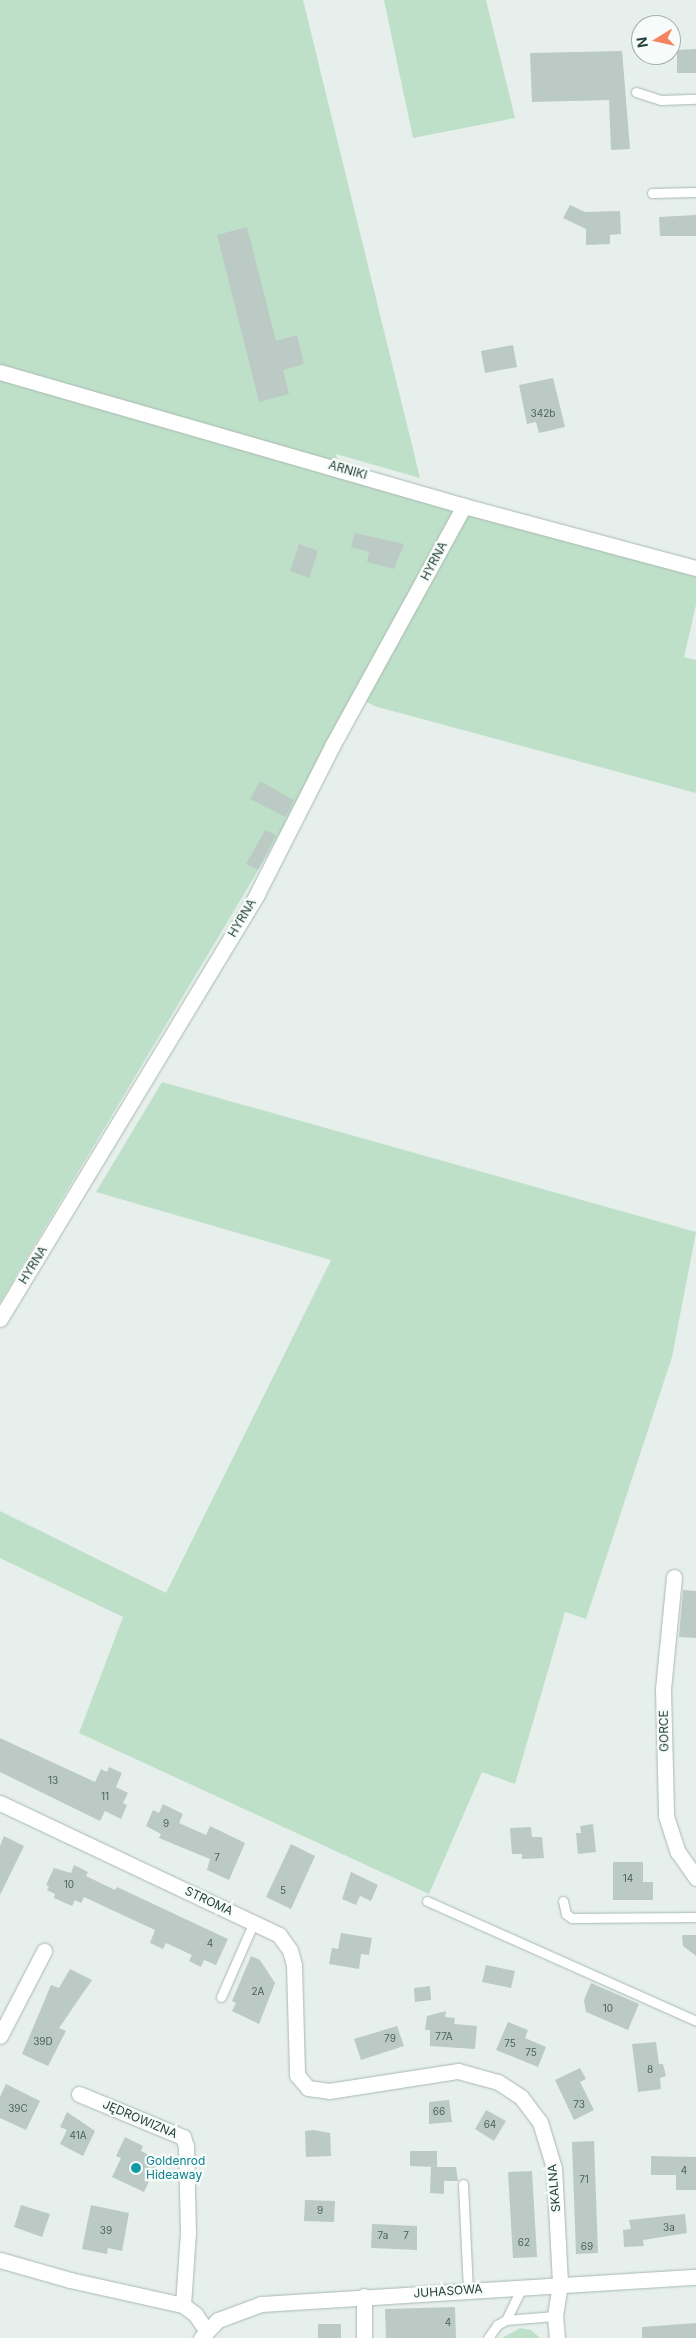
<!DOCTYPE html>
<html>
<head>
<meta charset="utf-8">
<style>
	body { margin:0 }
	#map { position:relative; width:696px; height:2338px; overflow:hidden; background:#e6efeb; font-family:Inter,sans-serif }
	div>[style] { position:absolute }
	.green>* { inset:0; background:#bfe0c8 }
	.building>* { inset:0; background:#bbcac4 }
	.roads { filter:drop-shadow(0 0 1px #a8b8b2) drop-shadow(0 0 1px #a8b8b2) }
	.service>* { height:9px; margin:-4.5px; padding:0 4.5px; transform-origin:4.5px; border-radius:4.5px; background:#fff }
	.minor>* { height:15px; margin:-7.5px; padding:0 7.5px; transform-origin:7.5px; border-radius:7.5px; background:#fff }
	.dots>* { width:14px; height:14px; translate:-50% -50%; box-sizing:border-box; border:2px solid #f7fbf9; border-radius:50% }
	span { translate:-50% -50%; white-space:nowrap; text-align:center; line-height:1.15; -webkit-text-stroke:4.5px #f7fbf9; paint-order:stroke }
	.number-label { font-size:10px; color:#4a645c }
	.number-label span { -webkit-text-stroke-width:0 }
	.street-label { font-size:12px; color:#24423a }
	.culture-label { font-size:12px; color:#0d838f }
	.left { translate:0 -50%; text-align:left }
	.north { position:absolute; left:631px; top:15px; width:50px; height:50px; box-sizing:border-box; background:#f7fbf9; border:1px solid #a3b1ad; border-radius:50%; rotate:261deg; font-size:14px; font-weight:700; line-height:20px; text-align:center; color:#24423a }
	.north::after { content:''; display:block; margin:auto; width:18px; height:22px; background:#f4845f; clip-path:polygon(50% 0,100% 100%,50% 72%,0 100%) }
</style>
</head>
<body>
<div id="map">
	<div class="green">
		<div style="clip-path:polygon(0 0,303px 0,420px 478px,336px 454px,339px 467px,696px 568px,696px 605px,684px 657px,696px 660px,696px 793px,374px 706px,361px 698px,0 1303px)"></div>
		<div style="clip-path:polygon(384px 0,486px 0,515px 118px,413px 138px)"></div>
		<div style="clip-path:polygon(162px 1082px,696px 1232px,672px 1357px,586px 1619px,565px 1612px,515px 1784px,482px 1772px,429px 1894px,79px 1733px,123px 1617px,0 1558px,0 1511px,166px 1593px,331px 1260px,96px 1192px)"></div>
		<div style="clip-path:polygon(520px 2328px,531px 2330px,540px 2338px,502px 2338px)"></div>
	</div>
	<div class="building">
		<div style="clip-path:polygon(696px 49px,696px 73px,677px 73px,677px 50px)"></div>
		<div style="clip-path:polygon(622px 51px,630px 149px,611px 150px,609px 100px,532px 102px,530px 53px)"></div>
		<div style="clip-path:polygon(570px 205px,585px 212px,620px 211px,621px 234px,610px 235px,610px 244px,586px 245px,586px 229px,563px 218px)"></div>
		<div style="clip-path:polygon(696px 215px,696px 236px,660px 236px,659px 217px)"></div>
		<div style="clip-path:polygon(247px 227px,276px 341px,297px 335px,304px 364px,283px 370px,289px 394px,259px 402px,217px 235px)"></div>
		<div style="clip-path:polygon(513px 345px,517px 367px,485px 373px,481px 351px)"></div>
		<div style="clip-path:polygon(553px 378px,565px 427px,539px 433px,536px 422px,527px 424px,519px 385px)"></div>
		<div style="clip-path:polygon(355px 533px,404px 544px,394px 569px,367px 562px,369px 552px,351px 547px)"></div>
		<div style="clip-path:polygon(299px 544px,318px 551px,309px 578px,290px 571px)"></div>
		<div style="clip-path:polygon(260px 781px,294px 800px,285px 817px,250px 799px)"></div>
		<div style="clip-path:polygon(265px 830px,276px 835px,258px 870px,246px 864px)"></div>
		<div style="clip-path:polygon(683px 1590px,696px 1591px,696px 1638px,679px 1637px)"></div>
		<div style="clip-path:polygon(0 1738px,95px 1782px,101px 1769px,107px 1772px,109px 1767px,122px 1773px,116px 1787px,128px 1793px,123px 1803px,127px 1805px,121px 1819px,105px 1811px,100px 1821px,0 1772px)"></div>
		<div style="clip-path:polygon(163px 1804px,183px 1814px,179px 1823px,206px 1835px,210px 1826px,245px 1843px,229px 1880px,207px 1870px,210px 1859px,159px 1838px,161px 1834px,146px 1826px,153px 1810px,159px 1813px)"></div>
		<div style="clip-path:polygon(593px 1824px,596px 1852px,578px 1854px,576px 1833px,581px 1833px,580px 1826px)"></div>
		<div style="clip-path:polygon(531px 1827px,532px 1837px,542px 1837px,544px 1858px,522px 1859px,522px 1854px,512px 1854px,510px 1828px)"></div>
		<div style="clip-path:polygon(4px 1836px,24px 1846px,0 1895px,0 1846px)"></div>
		<div style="clip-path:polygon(291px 1844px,315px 1856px,291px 1909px,266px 1897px)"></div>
		<div style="clip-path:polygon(613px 1862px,643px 1862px,643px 1882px,653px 1882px,653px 1900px,613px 1900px)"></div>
		<div style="clip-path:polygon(74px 1865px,88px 1872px,86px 1876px,115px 1890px,117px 1887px,228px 1939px,216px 1965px,204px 1960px,201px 1967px,189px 1961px,192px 1955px,166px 1943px,163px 1949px,150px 1943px,155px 1930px,84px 1897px,81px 1903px,75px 1900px,72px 1906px,54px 1898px,55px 1894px,47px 1890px,49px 1886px,46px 1885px,54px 1868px,71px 1873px)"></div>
		<div style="clip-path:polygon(351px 1872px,378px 1885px,371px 1901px,360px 1896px,356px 1905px,342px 1899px)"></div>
		<div style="clip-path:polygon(341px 1933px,372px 1938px,369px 1955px,361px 1954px,359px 1969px,329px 1964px,332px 1948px,338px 1949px)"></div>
		<div style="clip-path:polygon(682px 1935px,696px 1935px,696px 1956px,683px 1946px)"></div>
		<div style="clip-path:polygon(251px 1956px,260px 1960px,275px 1983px,259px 2024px,232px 2011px,236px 2003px,232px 2001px)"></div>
		<div style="clip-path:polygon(486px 1965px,515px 1971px,511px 1988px,482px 1982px)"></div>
		<div style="clip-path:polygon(70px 1969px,92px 1980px,59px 2028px,66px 2031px,48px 2066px,22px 2054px,51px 1985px,59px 1988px)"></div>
		<div style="clip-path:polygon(591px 1983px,639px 2004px,628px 2030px,586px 2012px,584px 2000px)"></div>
		<div style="clip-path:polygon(430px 1986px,431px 2000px,415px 2002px,414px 1988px)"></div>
		<div style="clip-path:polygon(446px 2011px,445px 2017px,455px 2018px,454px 2024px,477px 2026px,475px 2049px,430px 2046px,430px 2030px,425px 2030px,427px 2016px)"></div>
		<div style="clip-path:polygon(508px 2022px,528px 2030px,525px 2038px,546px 2047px,538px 2067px,496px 2050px)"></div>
		<div style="clip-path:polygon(397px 2026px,404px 2046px,361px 2060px,354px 2039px)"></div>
		<div style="clip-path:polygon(656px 2042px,659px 2064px,663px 2064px,666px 2076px,660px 2078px,661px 2089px,638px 2092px,632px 2044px)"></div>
		<div style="clip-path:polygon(580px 2068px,586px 2079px,580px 2082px,594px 2110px,574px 2120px,555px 2080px)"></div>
		<div style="clip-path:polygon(6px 2084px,40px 2101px,26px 2130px,0 2118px,0 2097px)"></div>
		<div style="clip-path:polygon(449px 2100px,452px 2122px,429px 2124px,429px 2102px)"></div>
		<div style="clip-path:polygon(486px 2110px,506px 2121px,494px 2141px,475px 2129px)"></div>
		<div style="clip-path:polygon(67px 2112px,95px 2131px,83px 2156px,60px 2144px,67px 2130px,60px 2127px)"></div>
		<div style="clip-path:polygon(314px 2130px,330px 2133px,331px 2156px,306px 2157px,305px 2131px)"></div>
		<div style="clip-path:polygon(125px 2137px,143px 2146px,141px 2151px,159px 2160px,144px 2192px,112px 2177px,121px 2158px,116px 2156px)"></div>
		<div style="clip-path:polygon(594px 2141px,598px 2253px,576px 2254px,572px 2142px)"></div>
		<div style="clip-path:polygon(410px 2151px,437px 2151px,437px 2167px,410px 2166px)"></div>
		<div style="clip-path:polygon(651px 2156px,696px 2157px,696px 2190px,676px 2190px,676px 2175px,651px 2175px)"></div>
		<div style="clip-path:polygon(431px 2167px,456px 2167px,458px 2181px,444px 2181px,444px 2194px,430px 2193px)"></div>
		<div style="clip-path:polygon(532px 2171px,537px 2257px,513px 2258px,508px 2172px)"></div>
		<div style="clip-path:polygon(305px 2200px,335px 2201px,334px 2222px,304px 2221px)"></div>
		<div style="clip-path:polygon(21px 2205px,50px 2214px,42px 2237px,14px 2227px)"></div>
		<div style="clip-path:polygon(91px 2205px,129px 2213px,122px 2251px,108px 2248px,107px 2254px,82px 2249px)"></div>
		<div style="clip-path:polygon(685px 2214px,687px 2233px,643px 2240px,644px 2246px,624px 2247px,623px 2230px,631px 2229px,629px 2220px)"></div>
		<div style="clip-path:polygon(372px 2224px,417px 2226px,417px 2250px,371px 2248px)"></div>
		<div style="clip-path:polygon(455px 2307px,456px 2338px,386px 2338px,385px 2309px)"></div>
		<div style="clip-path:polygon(696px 2323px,696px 2338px,642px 2338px,642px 2327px)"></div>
		<div style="clip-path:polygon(318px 2324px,341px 2324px,341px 2338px,318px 2338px)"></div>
	</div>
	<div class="roads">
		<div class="service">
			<div style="left:636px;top:92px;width:26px;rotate:18deg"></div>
			<div style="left:661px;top:100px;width:35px;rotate:-2deg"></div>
			<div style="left:652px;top:193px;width:44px;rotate:-1.3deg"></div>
			<div style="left:427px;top:1901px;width:295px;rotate:24deg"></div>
			<div style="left:563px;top:1901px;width:13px;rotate:77deg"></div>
			<div style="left:566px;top:1914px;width:7px;rotate:34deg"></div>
			<div style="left:572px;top:1918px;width:124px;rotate:-0.5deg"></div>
			<div style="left:221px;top:1997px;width:82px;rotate:-66.3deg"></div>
			<div style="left:463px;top:2184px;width:106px;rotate:87.3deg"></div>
			<div style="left:506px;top:2320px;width:37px;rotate:-64deg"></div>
			<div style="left:488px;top:2338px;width:16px;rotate:-55deg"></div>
			<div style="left:497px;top:2325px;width:10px;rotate:-29deg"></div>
			<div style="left:506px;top:2320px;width:49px;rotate:-4.7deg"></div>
		</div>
		<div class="minor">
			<div style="left:0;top:372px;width:483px;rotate:16.1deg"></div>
			<div style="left:464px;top:506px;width:240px;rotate:15deg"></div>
			<div style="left:0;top:1319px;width:497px;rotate:-58.8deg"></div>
			<div style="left:257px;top:894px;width:166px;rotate:-63.1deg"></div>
			<div style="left:332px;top:746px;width:274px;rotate:-61.2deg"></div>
			<div style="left:674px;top:1577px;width:113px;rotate:95.6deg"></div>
			<div style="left:663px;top:1689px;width:127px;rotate:88.6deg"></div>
			<div style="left:666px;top:1816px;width:38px;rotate:72deg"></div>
			<div style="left:678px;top:1852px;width:32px;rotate:55deg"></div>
			<div style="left:0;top:1803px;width:309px;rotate:25.3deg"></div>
			<div style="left:279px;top:1935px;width:19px;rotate:54deg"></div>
			<div style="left:290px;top:1950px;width:16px;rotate:75deg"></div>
			<div style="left:294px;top:1965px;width:110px;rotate:88.4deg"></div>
			<div style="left:297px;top:2075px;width:17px;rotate:50deg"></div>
			<div style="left:308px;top:2088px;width:21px;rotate:8deg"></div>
			<div style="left:329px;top:2091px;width:131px;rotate:-8.8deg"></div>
			<div style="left:458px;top:2071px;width:41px;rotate:15.4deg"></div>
			<div style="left:498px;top:2082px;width:27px;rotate:33deg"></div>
			<div style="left:521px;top:2097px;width:31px;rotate:53deg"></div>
			<div style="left:540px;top:2122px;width:48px;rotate:73.1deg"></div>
			<div style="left:554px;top:2168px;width:116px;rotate:87deg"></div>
			<div style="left:560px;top:2284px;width:32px;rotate:99deg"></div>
			<div style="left:555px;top:2316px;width:22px;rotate:85deg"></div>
			<div style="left:0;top:2036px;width:96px;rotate:-62.6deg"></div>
			<div style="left:79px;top:2094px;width:113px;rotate:22.5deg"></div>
			<div style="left:183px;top:2137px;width:9px;rotate:72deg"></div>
			<div style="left:186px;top:2146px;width:86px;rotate:88.7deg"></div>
			<div style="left:188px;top:2232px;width:73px;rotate:93.9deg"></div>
			<div style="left:0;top:2260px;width:73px;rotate:15.9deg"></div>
			<div style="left:70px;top:2280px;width:116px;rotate:12.5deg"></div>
			<div style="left:183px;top:2305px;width:15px;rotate:37deg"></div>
			<div style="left:195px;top:2314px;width:21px;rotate:55deg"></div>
			<div style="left:201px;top:2338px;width:25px;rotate:-47deg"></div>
			<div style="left:218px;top:2320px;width:46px;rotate:-20.4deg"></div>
			<div style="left:261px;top:2304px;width:436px;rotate:-3.6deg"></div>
			<div style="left:364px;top:2338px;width:42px;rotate:-90deg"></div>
		</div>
	</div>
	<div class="dots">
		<div style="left:136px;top:2168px;background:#0f9aa8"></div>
	</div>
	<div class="number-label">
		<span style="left:543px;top:414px">342b</span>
		<span style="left:53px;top:1781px">13</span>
		<span style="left:105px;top:1797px">11</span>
		<span style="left:166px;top:1824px">9</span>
		<span style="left:217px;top:1858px">7</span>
		<span style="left:628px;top:1879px">14</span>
		<span style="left:69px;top:1885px">10</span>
		<span style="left:283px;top:1891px">5</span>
		<span style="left:210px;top:1944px">4</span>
		<span style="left:258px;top:1992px">2A</span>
		<span style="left:608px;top:2009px">10</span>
		<span style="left:444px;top:2037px">77A</span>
		<span style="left:390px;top:2039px">79</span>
		<span style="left:43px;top:2042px">39D</span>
		<span style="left:510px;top:2044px">75</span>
		<span style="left:531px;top:2053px">75</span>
		<span style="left:650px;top:2070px">8</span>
		<span style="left:579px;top:2105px">73</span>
		<span style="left:18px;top:2109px">39C</span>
		<span style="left:439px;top:2112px">66</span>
		<span style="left:490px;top:2125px">64</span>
		<span style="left:78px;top:2136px">41A</span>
		<span style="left:684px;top:2171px">4</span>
		<span style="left:584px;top:2180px">71</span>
		<span style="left:320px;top:2211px">9</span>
		<span style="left:669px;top:2228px">3a</span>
		<span style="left:106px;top:2231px">39</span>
		<span style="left:383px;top:2236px">7a</span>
		<span style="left:406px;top:2236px">7</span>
		<span style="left:524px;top:2243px">62</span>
		<span style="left:587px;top:2247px">69</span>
		<span style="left:448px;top:2323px">4</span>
	</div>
	<div class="street-label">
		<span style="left:348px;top:470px;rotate:16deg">ARNIKI</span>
		<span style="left:434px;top:561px;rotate:-62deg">HYRNA</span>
		<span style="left:242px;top:918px;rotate:-59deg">HYRNA</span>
		<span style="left:33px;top:1265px;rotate:-58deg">HYRNA</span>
		<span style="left:664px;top:1731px;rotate:-91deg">GORCE</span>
		<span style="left:209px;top:1901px;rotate:25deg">STROMA</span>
		<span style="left:140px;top:2119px;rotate:23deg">JĘDROWIZNA</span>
		<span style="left:554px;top:2188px;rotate:-95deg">SKALNA</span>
		<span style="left:448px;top:2291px;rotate:-4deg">JUHASOWA</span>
	</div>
	<div class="culture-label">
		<span class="left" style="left:146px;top:2168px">Goldenrod<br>Hideaway</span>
	</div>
	<div class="north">N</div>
</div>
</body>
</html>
